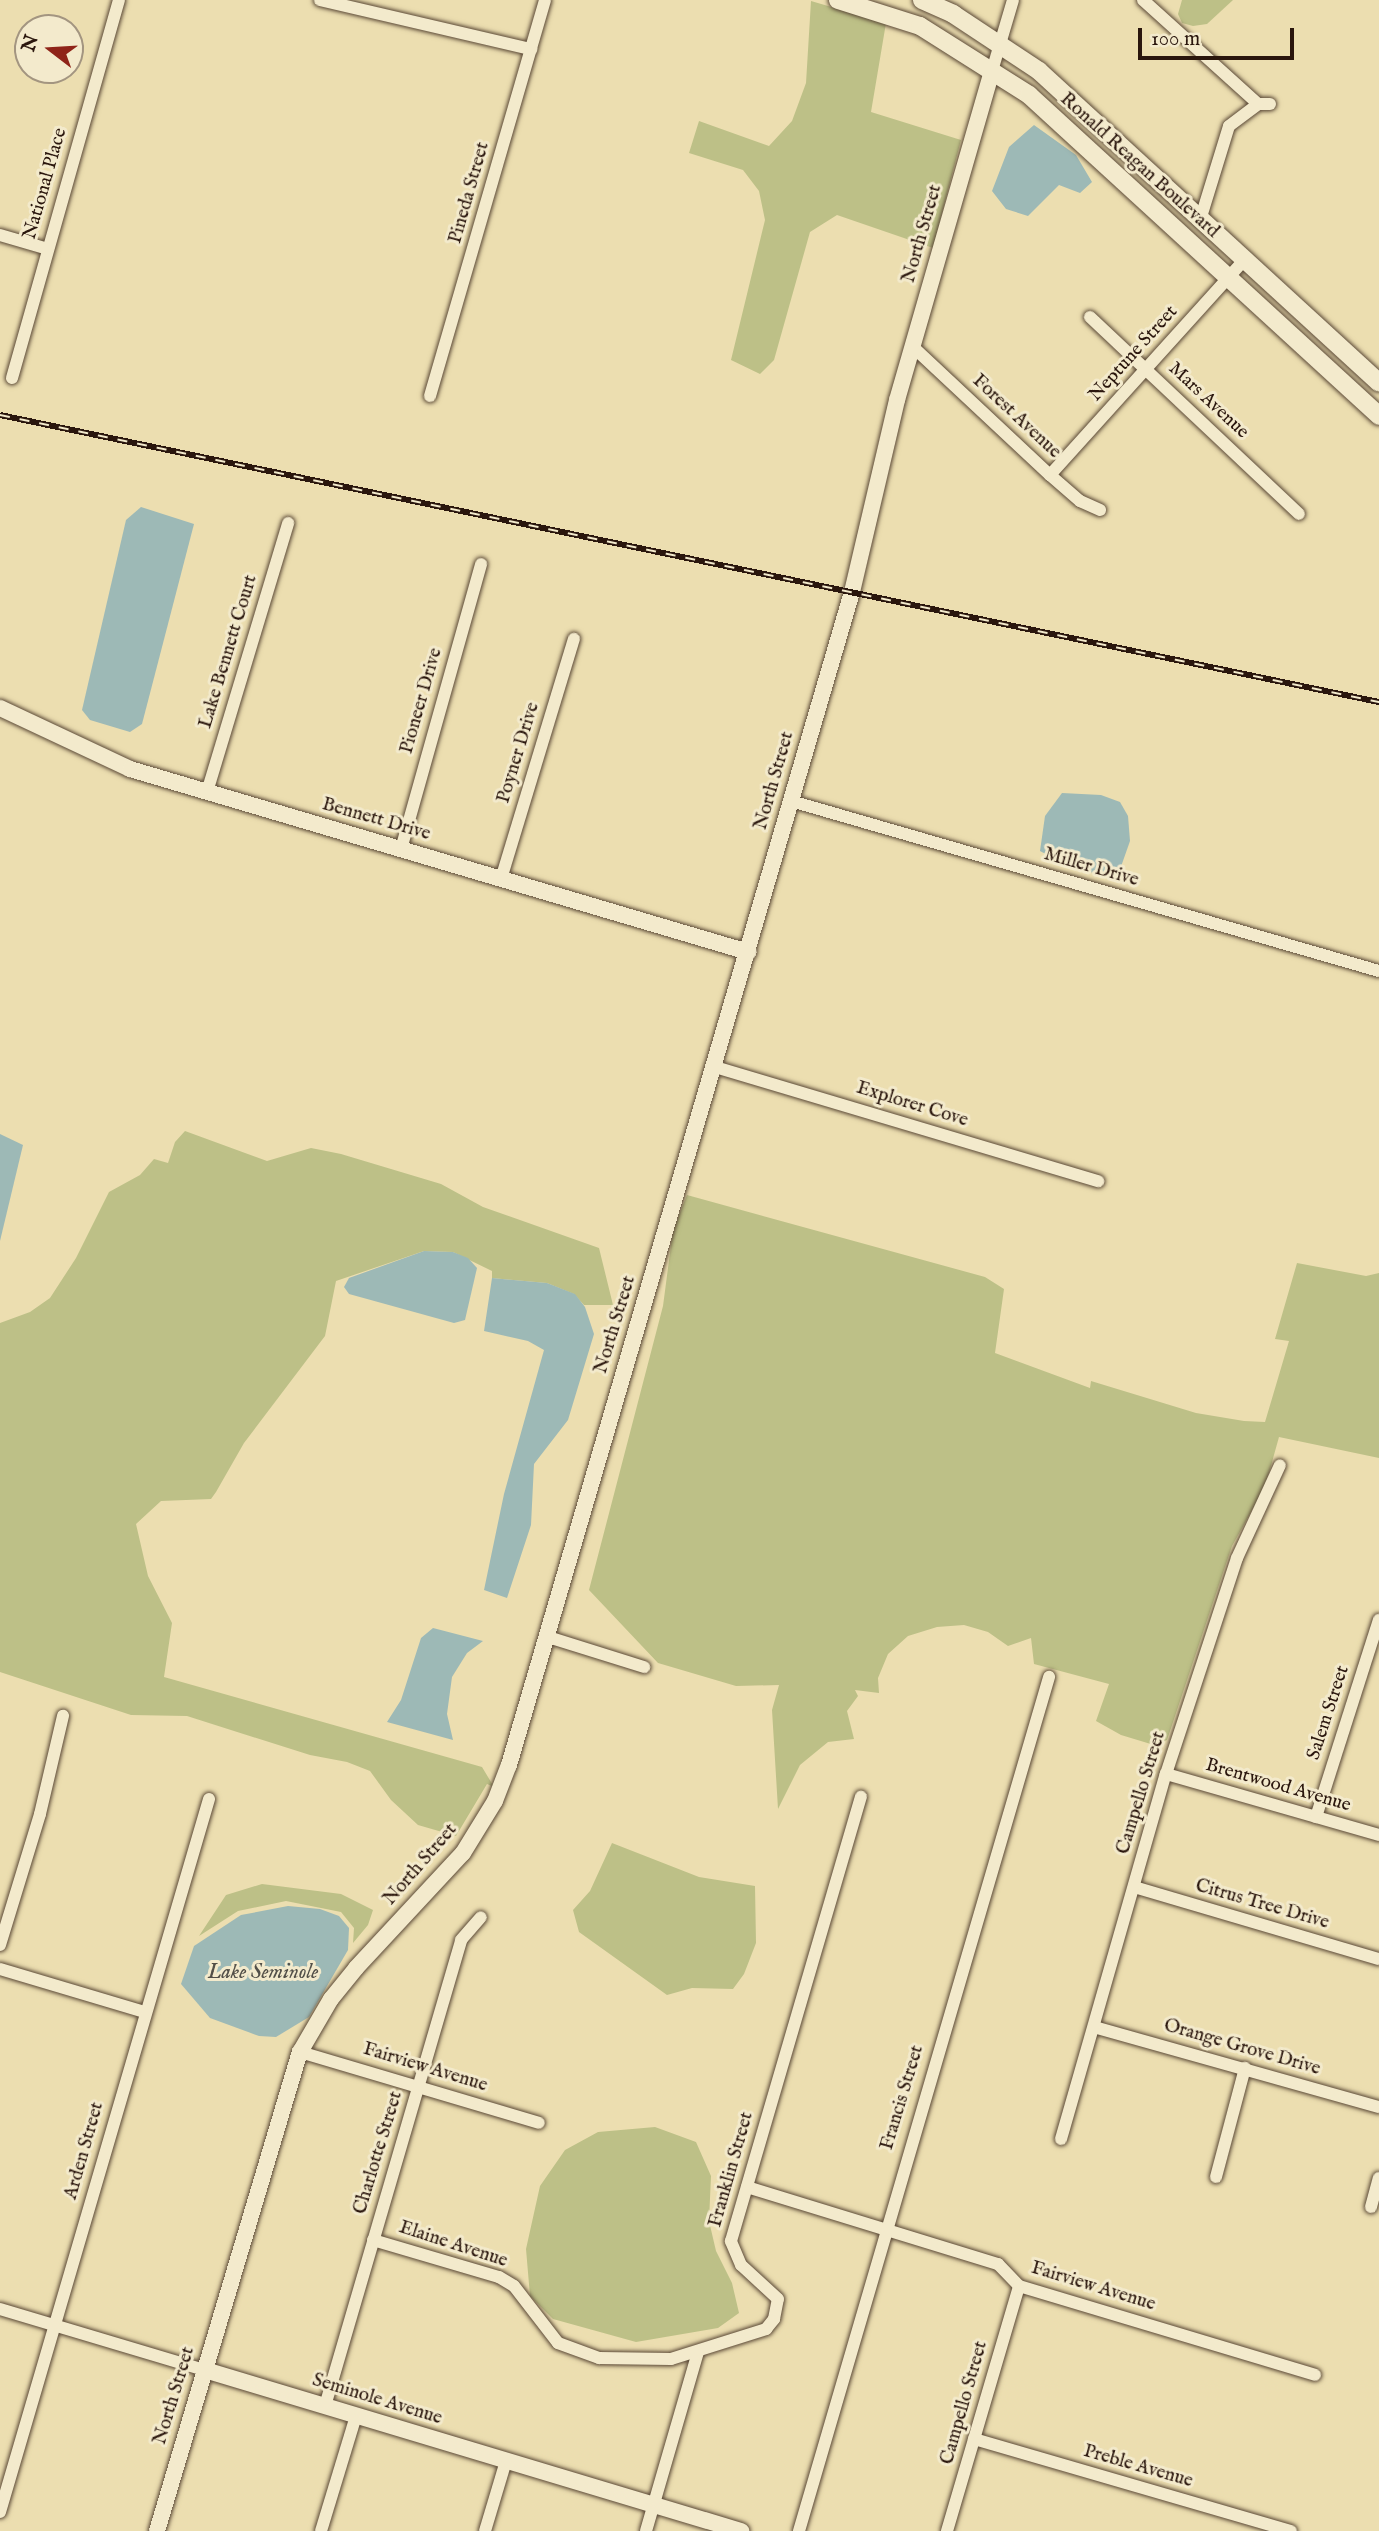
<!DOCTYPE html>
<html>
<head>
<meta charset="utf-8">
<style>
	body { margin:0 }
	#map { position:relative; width:1379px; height:2531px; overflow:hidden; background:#ecdeb0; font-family:"IM FELL English",serif }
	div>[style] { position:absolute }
	.green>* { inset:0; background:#bdc087 }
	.water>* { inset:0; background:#9db9b6 }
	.roads { filter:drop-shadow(0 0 2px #5a4836) drop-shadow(0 0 2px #5a4836) }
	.minor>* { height:12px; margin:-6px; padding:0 6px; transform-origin:6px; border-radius:6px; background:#f3eacc }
	.tertiary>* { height:16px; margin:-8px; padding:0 8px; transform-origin:8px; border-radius:8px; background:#f3eacc }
	.secondary>* { height:18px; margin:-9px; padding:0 9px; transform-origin:9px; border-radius:9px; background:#f3eacc }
	.rail>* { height:6px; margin-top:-3px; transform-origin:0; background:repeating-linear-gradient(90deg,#f3eacc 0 10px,#2a160d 0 20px); box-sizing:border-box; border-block:2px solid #2a160d }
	span { translate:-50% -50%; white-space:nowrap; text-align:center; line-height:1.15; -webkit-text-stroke:6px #f3eacc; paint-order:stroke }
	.street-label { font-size:19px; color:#2a160d }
	.water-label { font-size:21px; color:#524f48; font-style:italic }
	.north { position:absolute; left:14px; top:14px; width:70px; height:70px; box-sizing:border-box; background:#f3eacc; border:2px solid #a39580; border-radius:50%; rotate:287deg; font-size:19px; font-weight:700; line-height:28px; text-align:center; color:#2a160d }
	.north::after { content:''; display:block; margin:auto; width:24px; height:32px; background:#8f2418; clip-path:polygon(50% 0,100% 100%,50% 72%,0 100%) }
	.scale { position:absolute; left:1138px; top:28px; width:156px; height:32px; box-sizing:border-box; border:4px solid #2a160d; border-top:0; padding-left:9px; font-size:21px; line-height:24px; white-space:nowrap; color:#2a160d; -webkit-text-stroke:5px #f3eacc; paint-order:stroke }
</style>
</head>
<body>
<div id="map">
	<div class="green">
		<div style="clip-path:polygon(1182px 0,1233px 0,1207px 24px,1193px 26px,1182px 23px,1178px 14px)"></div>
		<div style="clip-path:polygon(811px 1px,886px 23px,871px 112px,961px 140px,933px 248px,837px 215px,810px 232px,774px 360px,760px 374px,731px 360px,765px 220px,759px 191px,743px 170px,689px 153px,699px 121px,769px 146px,792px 121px,806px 83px)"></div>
		<div style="clip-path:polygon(185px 1131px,267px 1161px,311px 1148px,341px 1154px,441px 1184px,483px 1207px,599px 1248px,613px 1305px,584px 1305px,574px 1294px,547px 1283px,492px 1278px,492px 1271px,453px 1252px,424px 1251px,336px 1281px,325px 1336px,244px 1443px,216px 1492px,211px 1499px,161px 1501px,136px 1524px,148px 1576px,172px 1623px,164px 1677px,482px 1767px,494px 1787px,487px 1784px,456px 1836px,418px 1825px,391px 1800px,370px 1771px,347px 1762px,310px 1755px,187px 1716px,131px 1715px,0 1672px,0 1323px,30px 1312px,50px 1298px,76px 1258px,109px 1192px,140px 1175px,154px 1159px,168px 1163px,175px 1142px)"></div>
		<div style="clip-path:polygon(687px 1195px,985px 1277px,1004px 1289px,995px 1353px,1090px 1388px,1091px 1381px,1196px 1413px,1244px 1421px,1265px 1422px,1289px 1341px,1275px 1339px,1297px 1263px,1366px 1276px,1379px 1273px,1379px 1458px,1279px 1437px,1265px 1487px,1232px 1546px,1167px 1740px,1154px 1745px,1121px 1735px,1096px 1721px,1109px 1684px,1034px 1664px,1031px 1638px,1008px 1646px,988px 1632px,964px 1625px,937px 1627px,908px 1636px,888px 1654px,878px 1678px,879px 1693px,855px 1690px,858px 1696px,847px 1711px,854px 1739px,828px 1742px,800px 1765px,778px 1809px,772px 1710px,779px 1685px,736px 1686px,658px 1663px,589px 1590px,663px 1306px,673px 1230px)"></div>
		<div style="clip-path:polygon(612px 1843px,699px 1877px,755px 1886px,756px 1943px,744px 1974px,733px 1989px,692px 1988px,667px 1995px,579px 1932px,573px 1910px,590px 1891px)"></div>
		<div style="clip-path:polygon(262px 1884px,341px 1894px,373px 1910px,368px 1925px,353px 1943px,354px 1928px,341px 1912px,286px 1901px,238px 1911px,199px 1936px,226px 1895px)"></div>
		<div style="clip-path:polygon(655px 2127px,696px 2142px,711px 2176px,709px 2221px,716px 2251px,732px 2283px,739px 2313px,718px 2328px,636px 2342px,553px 2319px,530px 2296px,526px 2249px,540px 2186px,565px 2150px,598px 2132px)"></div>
	</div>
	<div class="water">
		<div style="clip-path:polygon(1034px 125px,1076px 155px,1092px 182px,1080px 193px,1059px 185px,1028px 216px,1006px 209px,992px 191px,1009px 147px)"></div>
		<div style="clip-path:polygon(141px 507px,194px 524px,142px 724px,130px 732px,90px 720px,82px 710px,126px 520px)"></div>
		<div style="clip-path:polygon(1062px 793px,1101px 795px,1120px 802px,1128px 816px,1130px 841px,1117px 878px,1072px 868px,1040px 851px,1045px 816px)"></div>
		<div style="clip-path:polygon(0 1134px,23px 1145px,0 1241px)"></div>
		<div style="clip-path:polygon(424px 1251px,453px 1252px,468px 1258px,477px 1268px,465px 1320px,454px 1323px,349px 1294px,344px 1287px,349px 1278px)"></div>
		<div style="clip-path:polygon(492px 1278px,547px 1283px,575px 1294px,585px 1307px,594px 1334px,568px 1420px,534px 1464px,531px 1525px,507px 1598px,484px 1590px,504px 1494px,544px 1350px,528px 1341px,484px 1331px)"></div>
		<div style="clip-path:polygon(433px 1628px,483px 1641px,467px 1653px,452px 1677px,447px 1714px,453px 1740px,387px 1722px,401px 1700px,421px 1638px)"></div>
		<div style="clip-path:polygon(288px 1906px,320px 1909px,339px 1916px,349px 1928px,348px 1950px,309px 2017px,276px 2037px,259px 2036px,210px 2018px,181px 1984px,194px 1946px,241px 1915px)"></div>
	</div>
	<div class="roads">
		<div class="minor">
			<div style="left:320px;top:0;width:217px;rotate:13.1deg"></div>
			<div style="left:1143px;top:0;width:155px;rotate:42.1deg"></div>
			<div style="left:1258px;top:104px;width:12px"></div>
			<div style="left:992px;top:71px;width:74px;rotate:-73.5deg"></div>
			<div style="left:1201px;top:217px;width:95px;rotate:-72.9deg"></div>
			<div style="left:1229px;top:126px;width:36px;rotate:-37deg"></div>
			<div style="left:0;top:235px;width:50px;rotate:16.3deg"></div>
			<div style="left:1090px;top:317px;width:287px;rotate:43.3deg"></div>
			<div style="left:912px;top:346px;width:189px;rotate:43.1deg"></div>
			<div style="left:1050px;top:475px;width:40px;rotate:41deg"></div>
			<div style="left:1080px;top:501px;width:22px;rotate:24deg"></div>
			<div style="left:12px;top:378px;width:393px;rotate:-74.2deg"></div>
			<div style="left:430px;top:396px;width:412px;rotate:-73.8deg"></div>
			<div style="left:1050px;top:475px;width:292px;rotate:-47.9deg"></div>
			<div style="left:207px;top:792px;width:281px;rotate:-73.2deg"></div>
			<div style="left:791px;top:801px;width:612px;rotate:16.13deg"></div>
			<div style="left:401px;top:849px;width:296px;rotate:-74.3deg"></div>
			<div style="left:501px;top:879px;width:251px;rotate:-73.1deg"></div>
			<div style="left:715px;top:1067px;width:400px;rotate:16.6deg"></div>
			<div style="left:545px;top:1636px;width:104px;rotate:17.4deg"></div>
			<div style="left:1166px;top:1774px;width:222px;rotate:16deg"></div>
			<div style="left:1316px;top:1817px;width:207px;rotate:-72.3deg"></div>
			<div style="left:1134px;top:1887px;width:255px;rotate:16.4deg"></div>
			<div style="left:0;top:1945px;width:137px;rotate:-73deg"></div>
			<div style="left:40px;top:1814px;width:101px;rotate:-76.8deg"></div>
			<div style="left:0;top:1969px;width:150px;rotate:16.6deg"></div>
			<div style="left:1094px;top:2027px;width:296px;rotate:15.7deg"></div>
			<div style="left:300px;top:2052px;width:249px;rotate:16.5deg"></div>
			<div style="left:1061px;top:2139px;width:380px;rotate:-74deg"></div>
			<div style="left:1166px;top:1774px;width:227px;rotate:-71.8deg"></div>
			<div style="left:1237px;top:1558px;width:102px;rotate:-65.2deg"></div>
			<div style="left:1216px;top:2177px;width:113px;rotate:-75.1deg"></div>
			<div style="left:747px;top:2187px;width:263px;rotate:17.1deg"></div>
			<div style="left:998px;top:2264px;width:30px;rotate:46deg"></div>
			<div style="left:1019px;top:2286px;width:309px;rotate:16.7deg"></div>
			<div style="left:1371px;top:2207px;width:30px;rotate:-75deg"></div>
			<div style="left:373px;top:2240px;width:131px;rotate:16.4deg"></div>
			<div style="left:499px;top:2277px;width:17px;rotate:31deg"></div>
			<div style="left:514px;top:2286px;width:72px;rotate:52.3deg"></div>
			<div style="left:558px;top:2343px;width:44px;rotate:20.1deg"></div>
			<div style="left:599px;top:2358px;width:72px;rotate:0.8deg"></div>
			<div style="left:671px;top:2359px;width:100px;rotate:-17.5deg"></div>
			<div style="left:766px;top:2329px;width:13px;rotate:-51deg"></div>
			<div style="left:774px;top:2319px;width:20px;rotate:-79deg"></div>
			<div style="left:778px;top:2299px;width:50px;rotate:-137.4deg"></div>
			<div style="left:741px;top:2265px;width:26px;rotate:-113deg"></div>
			<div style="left:731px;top:2241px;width:463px;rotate:-73.7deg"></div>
			<div style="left:0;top:2309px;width:214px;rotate:16.6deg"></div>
			<div style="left:325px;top:2406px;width:485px;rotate:-73.7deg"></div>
			<div style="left:461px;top:1940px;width:30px;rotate:-49deg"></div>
			<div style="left:974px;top:2439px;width:330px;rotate:16.2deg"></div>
			<div style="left:0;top:2512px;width:743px;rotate:-73.66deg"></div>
			<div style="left:321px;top:2531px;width:120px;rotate:-73.1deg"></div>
			<div style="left:485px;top:2531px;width:73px;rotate:-73.3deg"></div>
			<div style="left:646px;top:2531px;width:186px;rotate:-73.8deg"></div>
			<div style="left:799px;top:2531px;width:890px;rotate:-73.68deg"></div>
			<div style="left:947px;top:2531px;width:255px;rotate:-73.6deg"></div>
		</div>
		<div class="tertiary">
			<div style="left:0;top:708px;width:144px;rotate:25.1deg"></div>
			<div style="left:130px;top:769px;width:645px;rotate:16.49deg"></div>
			<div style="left:205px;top:2370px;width:560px;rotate:16.72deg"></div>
			<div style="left:157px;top:2531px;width:500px;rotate:-73.4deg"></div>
			<div style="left:300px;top:2052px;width:61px;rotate:-59.7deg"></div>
			<div style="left:331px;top:1999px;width:40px;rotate:-51deg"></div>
			<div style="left:356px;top:1968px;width:157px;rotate:-47.1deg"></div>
			<div style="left:463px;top:1853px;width:61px;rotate:-58.4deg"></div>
			<div style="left:495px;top:1801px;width:39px;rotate:-69deg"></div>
			<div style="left:509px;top:1765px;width:1222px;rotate:-73.7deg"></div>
			<div style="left:852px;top:592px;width:197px;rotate:-76.8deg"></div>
			<div style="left:897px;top:400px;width:342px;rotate:-73.9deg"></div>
		</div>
		<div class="secondary">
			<div style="left:838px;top:0;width:86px;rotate:17.6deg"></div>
			<div style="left:920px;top:26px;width:129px;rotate:32.3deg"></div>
			<div style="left:1029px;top:95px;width:475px;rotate:42.5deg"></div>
			<div style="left:922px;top:0;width:34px;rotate:24deg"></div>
			<div style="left:953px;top:14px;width:103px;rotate:33.5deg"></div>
			<div style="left:1039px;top:71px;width:461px;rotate:42.5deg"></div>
		</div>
	</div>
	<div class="rail">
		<div style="left:0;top:415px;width:1409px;rotate:11.76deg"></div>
	</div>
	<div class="street-label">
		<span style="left:1139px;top:166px;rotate:42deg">Ronald Reagan Boulevard</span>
		<span style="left:46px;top:184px;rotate:-74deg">National Place</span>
		<span style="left:470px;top:193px;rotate:-74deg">Pineda Street</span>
		<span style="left:923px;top:234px;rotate:-74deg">North Street</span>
		<span style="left:1134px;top:354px;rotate:-48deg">Neptune Street</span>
		<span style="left:1208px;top:401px;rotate:43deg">Mars Avenue</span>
		<span style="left:1016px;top:417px;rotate:43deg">Forest Avenue</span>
		<span style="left:229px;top:652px;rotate:-73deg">Lake Bennett Court</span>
		<span style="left:422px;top:701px;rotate:-74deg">Pioneer Drive</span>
		<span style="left:519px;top:753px;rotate:-73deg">Poyner Drive</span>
		<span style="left:775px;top:781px;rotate:-74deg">North Street</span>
		<span style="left:376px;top:820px;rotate:16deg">Bennett Drive</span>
		<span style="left:1091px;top:868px;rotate:16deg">Miller Drive</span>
		<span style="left:912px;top:1105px;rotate:17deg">Explorer Cove</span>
		<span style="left:616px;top:1325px;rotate:-73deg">North Street</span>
		<span style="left:1329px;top:1713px;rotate:-72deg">Salem Street</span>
		<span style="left:1278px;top:1786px;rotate:16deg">Brentwood Avenue</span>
		<span style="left:1142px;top:1793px;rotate:-73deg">Campello Street</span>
		<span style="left:421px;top:1865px;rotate:-49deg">North Street</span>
		<span style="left:1262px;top:1905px;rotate:16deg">Citrus Tree Drive</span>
		<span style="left:1242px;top:2048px;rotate:16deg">Orange Grove Drive</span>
		<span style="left:425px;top:2068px;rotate:17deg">Fairview Avenue</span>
		<span style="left:903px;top:2098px;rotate:-73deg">Francis Street</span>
		<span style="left:85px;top:2151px;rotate:-74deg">Arden Street</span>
		<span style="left:379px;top:2153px;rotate:-73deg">Charlotte Street</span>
		<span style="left:732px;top:2170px;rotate:-74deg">Franklin Street</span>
		<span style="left:453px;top:2245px;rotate:18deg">Elaine Avenue</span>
		<span style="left:1093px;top:2287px;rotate:17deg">Fairview Avenue</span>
		<span style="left:175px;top:2396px;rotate:-73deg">North Street</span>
		<span style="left:377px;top:2400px;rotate:17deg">Seminole Avenue</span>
		<span style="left:965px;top:2403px;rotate:-74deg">Campello Street</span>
		<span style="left:1138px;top:2467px;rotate:16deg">Preble Avenue</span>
	</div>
	<div class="water-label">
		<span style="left:263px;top:1973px">Lake Seminole</span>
	</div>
	<div class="north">N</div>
	<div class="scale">100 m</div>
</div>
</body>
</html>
